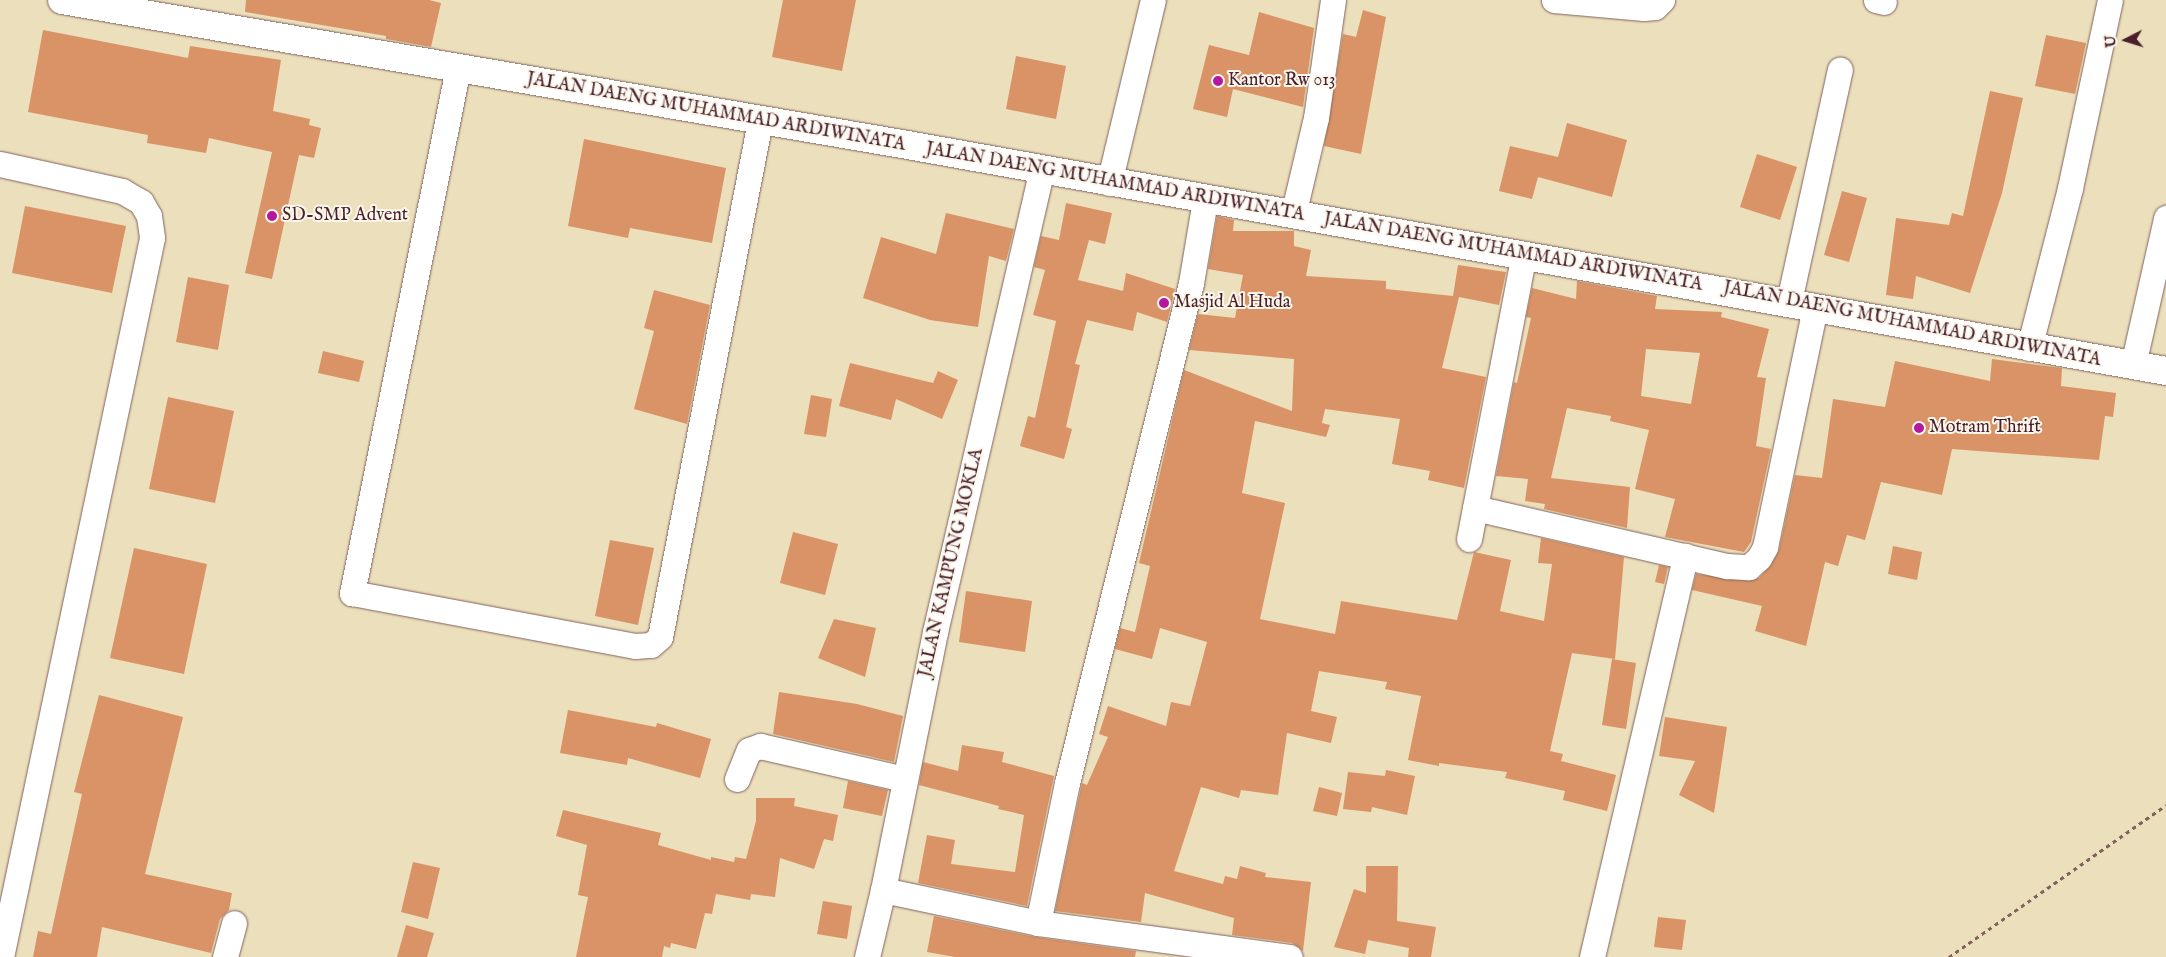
<!DOCTYPE html>
<html>
<head>
<meta charset="utf-8">
<style>
	body { margin:0 }
	#map { position:relative; width:2166px; height:957px; overflow:hidden; background:#ebdfbc; font-family:"IM FELL English",serif }
	div>[style] { position:absolute }
	.building>* { inset:0; background:#d99366 }
	.path>* { height:3px; margin-top:-1.5px; transform-origin:0; background:repeating-linear-gradient(90deg,#82625e 0 4px,transparent 0 8px) }
	.roads { filter:drop-shadow(0 0 1px #82625e) drop-shadow(0 0 1px #82625e) }
	.minor>* { height:25px; margin:-12.5px; padding:0 12.5px; transform-origin:12.5px; border-radius:12.5px; background:#fff }
	.secondary>* { height:28px; margin:-14px; padding:0 14px; transform-origin:14px; border-radius:14px; background:#fff }
	.dots>* { width:14px; height:14px; translate:-50% -50%; box-sizing:border-box; border:2px solid #fbf7ec; border-radius:50% }
	span { translate:-50% -50%; white-space:nowrap; text-align:center; line-height:1.15; -webkit-text-stroke:4px #fbf7ec; paint-order:stroke }
	.poi-label { font-size:18px; color:#4a1f2b }
	.left { translate:0 -50%; text-align:left }
	.street-label { font-size:18px; color:#4a1f2b }
	.north { position:absolute; left:2101px; top:15px; width:50px; height:50px; -webkit-text-stroke:4px #fbf7ec; paint-order:stroke; rotate:265deg; font-size:14px; font-weight:700; line-height:20px; text-align:center; color:#4a1f2b }
	.north::after { content:''; display:block; margin:auto; width:18px; height:22px; background:#4a1f2b; clip-path:polygon(50% 0,100% 100%,50% 72%,0 100%) }
</style>
</head>
<body>
<div id="map">
	<div class="building">
		<div style="clip-path:polygon(246px 0,429px 0,441px 3px,431px 47px,386px 39px,386px 36px,245px 12px)"></div>
		<div style="clip-path:polygon(783px 0,856px 0,842px 71px,772px 57px)"></div>
		<div style="clip-path:polygon(1363px 10px,1386px 17px,1361px 154px,1324px 146px,1343px 34px,1356px 37px)"></div>
		<div style="clip-path:polygon(1259px 12px,1314px 28px,1303px 107px,1233px 89px,1227px 117px,1193px 109px,1209px 45px,1249px 55px)"></div>
		<div style="clip-path:polygon(43px 30px,188px 58px,190px 46px,281px 60px,273px 111px,310px 119px,309px 125px,321px 128px,314px 158px,299px 155px,272px 279px,245px 273px,272px 152px,209px 138px,206px 153px,147px 143px,148px 135px,28px 112px)"></div>
		<div style="clip-path:polygon(2046px 35px,2086px 43px,2075px 94px,2035px 86px)"></div>
		<div style="clip-path:polygon(1016px 56px,1066px 66px,1056px 119px,1006px 109px)"></div>
		<div style="clip-path:polygon(1990px 91px,2023px 98px,2002px 193px,1970px 293px,1916px 276px,1913px 299px,1886px 295px,1896px 218px,1949px 225px,1952px 213px,1963px 216px)"></div>
		<div style="clip-path:polygon(1567px 123px,1627px 140px,1612px 197px,1538px 177px,1532px 199px,1499px 191px,1510px 146px,1558px 157px)"></div>
		<div style="clip-path:polygon(584px 139px,726px 168px,712px 243px,630px 228px,628px 238px,568px 226px)"></div>
		<div style="clip-path:polygon(1757px 154px,1797px 167px,1780px 220px,1740px 207px)"></div>
		<div style="clip-path:polygon(1842px 191px,1867px 198px,1849px 262px,1824px 255px)"></div>
		<div style="clip-path:polygon(1066px 203px,1112px 213px,1105px 244px,1089px 240px,1078px 280px,1123px 291px,1126px 273px,1175px 289px,1167px 322px,1137px 312px,1133px 331px,1087px 320px,1075px 364px,1080px 365px,1066px 427px,1072px 429px,1064px 459px,1020px 446px,1028px 416px,1035px 418px,1056px 321px,1033px 315px,1045px 270px,1034px 267px,1041px 236px,1059px 240px)"></div>
		<div style="clip-path:polygon(25px 206px,126px 226px,112px 293px,12px 273px)"></div>
		<div style="clip-path:polygon(946px 213px,1014px 229px,1006px 261px,989px 256px,978px 327px,930px 320px,863px 298px,881px 237px,936px 254px)"></div>
		<div style="clip-path:polygon(1217px 216px,1234px 220px,1233px 231px,1294px 231px,1294px 246px,1311px 250px,1306px 276px,1386px 281px,1386px 289px,1453px 296px,1458px 265px,1506px 272px,1499px 305px,1459px 297px,1442px 368px,1486px 377px,1464px 488px,1428px 480px,1430px 471px,1392px 464px,1400px 419px,1325px 409px,1322px 423px,1330px 425px,1326px 437px,1255px 421px,1242px 493px,1285px 503px,1260px 619px,1335px 634px,1341px 601px,1457px 620px,1474px 552px,1511px 560px,1500px 611px,1544px 621px,1552px 564px,1538px 563px,1541px 538px,1624px 557px,1615px 659px,1572px 653px,1550px 751px,1563px 754px,1561px 761px,1616px 775px,1607px 811px,1563px 800px,1565px 791px,1505px 778px,1507px 772px,1439px 763px,1439px 766px,1408px 760px,1421px 696px,1385px 689px,1387px 682px,1319px 671px,1311px 711px,1337px 717px,1331px 743px,1287px 733px,1278px 795px,1241px 790px,1239px 798px,1201px 787px,1174px 871px,1223px 884px,1225px 876px,1237px 879px,1240px 866px,1266px 873px,1265px 877px,1311px 882px,1303px 951px,1292px 943px,1232px 935px,1234px 918px,1145px 893px,1141px 922px,1055px 911px,1082px 783px,1087px 785px,1108px 737px,1099px 734px,1108px 706px,1166px 726px,1171px 702px,1190px 706px,1207px 642px,1160px 628px,1152px 659px,1115px 649px,1120px 628px,1135px 632px,1150px 566px,1139px 563px,1184px 370px,1292px 411px,1294px 359px,1189px 350px,1198px 314px,1235px 318px,1243px 275px,1208px 269px)"></div>
		<div style="clip-path:polygon(188px 277px,229px 285px,218px 350px,176px 342px)"></div>
		<div style="clip-path:polygon(evenodd,1577px 281px,1657px 296px,1655px 309px,1722px 312px,1721px 317px,1769px 329px,1757px 377px,1766px 378px,1756px 446px,1771px 449px,1751px 542px,1744px 552px,1665px 537px,1675px 499px,1635px 489px,1649px 430px,1610px 421px,1611px 416px,1567px 408px,1551px 478px,1630px 487px,1627px 528px,1544px 509px,1545px 504px,1525px 501px,1528px 479px,1496px 476px,1514px 382px,1517px 383px,1531px 318px,1526px 317px,1532px 288px,1576px 299px,1577px 281px,1646px 349px,1700px 353px,1691px 404px,1641px 396px,1646px 349px)"></div>
		<div style="clip-path:polygon(654px 290px,710px 305px,687px 424px,634px 409px,654px 331px,644px 328px)"></div>
		<div style="clip-path:polygon(323px 351px,364px 361px,359px 382px,318px 373px)"></div>
		<div style="clip-path:polygon(1992px 359px,2062px 368px,2061px 386px,2116px 393px,2113px 417px,2105px 416px,2099px 460px,1952px 449px,1942px 495px,1881px 482px,1865px 540px,1847px 535px,1838px 566px,1825px 562px,1806px 646px,1755px 631px,1762px 606px,1692px 590px,1696px 574px,1748px 581px,1759px 578px,1771px 565px,1779px 550px,1795px 475px,1822px 478px,1833px 399px,1885px 407px,1895px 361px,1990px 381px)"></div>
		<div style="clip-path:polygon(850px 363px,933px 383px,938px 371px,958px 380px,942px 419px,896px 399px,891px 420px,839px 406px)"></div>
		<div style="clip-path:polygon(811px 395px,832px 399px,826px 437px,804px 434px)"></div>
		<div style="clip-path:polygon(168px 397px,234px 411px,215px 503px,149px 489px)"></div>
		<div style="clip-path:polygon(793px 532px,838px 544px,825px 595px,780px 583px)"></div>
		<div style="clip-path:polygon(610px 540px,654px 548px,638px 625px,595px 616px)"></div>
		<div style="clip-path:polygon(1893px 546px,1922px 552px,1917px 580px,1888px 574px)"></div>
		<div style="clip-path:polygon(134px 548px,207px 564px,184px 674px,110px 658px)"></div>
		<div style="clip-path:polygon(1659px 565px,1668px 567px,1664px 584px,1655px 582px)"></div>
		<div style="clip-path:polygon(966px 591px,1032px 601px,1025px 652px,959px 642px)"></div>
		<div style="clip-path:polygon(834px 619px,876px 628px,865px 677px,818px 658px)"></div>
		<div style="clip-path:polygon(1612px 659px,1636px 663px,1626px 729px,1602px 725px)"></div>
		<div style="clip-path:polygon(779px 692px,857px 704px,903px 716px,894px 762px,773px 734px)"></div>
		<div style="clip-path:polygon(99px 695px,183px 717px,145px 874px,232px 893px,229px 910px,220px 919px,211px 953px,102px 927px,97px 957px,33px 957px,38px 931px,51px 934px,82px 794px,74px 792px)"></div>
		<div style="clip-path:polygon(568px 710px,656px 727px,657px 723px,711px 739px,700px 778px,628px 758px,627px 765px,560px 753px)"></div>
		<div style="clip-path:polygon(1665px 717px,1727px 727px,1714px 813px,1679px 795px,1695px 761px,1659px 756px)"></div>
		<div style="clip-path:polygon(962px 745px,1004px 752px,1002px 762px,1054px 776px,1027px 906px,918px 883px,927px 835px,955px 840px,951px 864px,1015px 872px,1024px 815px,998px 809px,999px 806px,919px 785px,923px 762px,958px 771px)"></div>
		<div style="clip-path:polygon(1386px 770px,1415px 776px,1407px 815px,1372px 807px,1371px 812px,1343px 809px,1348px 772px,1385px 776px)"></div>
		<div style="clip-path:polygon(848px 781px,888px 790px,882px 816px,843px 808px)"></div>
		<div style="clip-path:polygon(1319px 787px,1342px 793px,1337px 816px,1313px 811px)"></div>
		<div style="clip-path:polygon(756px 798px,795px 798px,794px 806px,838px 815px,833px 841px,824px 839px,814px 869px,780px 858px,775px 897px,751px 894px,750px 900px,716px 894px,712px 914px,705px 913px,696px 949px,671px 943px,670px 948px,664px 946px,662px 957px,576px 957px,588px 897px,578px 895px,587px 845px,556px 836px,563px 810px,661px 833px,658px 845px,711px 860px,711px 857px,734px 862px,735px 857px,746px 859px,756px 821px)"></div>
		<div style="clip-path:polygon(413px 862px,440px 868px,428px 919px,401px 912px)"></div>
		<div style="clip-path:polygon(1366px 866px,1398px 866px,1397px 921px,1436px 927px,1431px 957px,1408px 957px,1409px 948px,1368px 940px,1365px 954px,1334px 947px,1354px 889px,1366px 893px)"></div>
		<div style="clip-path:polygon(823px 901px,852px 906px,847px 939px,817px 934px)"></div>
		<div style="clip-path:polygon(934px 916px,1035px 937px,1136px 951px,1135px 957px,955px 957px,927px 952px)"></div>
		<div style="clip-path:polygon(1658px 917px,1686px 920px,1682px 950px,1654px 947px)"></div>
		<div style="clip-path:polygon(406px 925px,434px 933px,427px 957px,397px 957px)"></div>
	</div>
	<div class="path">
		<div style="left:1949px;top:957px;width:265px;rotate:-35deg"></div>
	</div>
	<div class="roads">
		<div class="minor">
			<div style="left:1554px;top:0;width:90px;rotate:5.1deg"></div>
			<div style="left:1644px;top:8px;width:11px;rotate:-5deg"></div>
			<div style="left:1655px;top:7px;width:10px;rotate:-45deg"></div>
			<div style="left:1876px;top:0;width:8px;rotate:14deg"></div>
			<div style="left:458px;top:68px;width:536px;rotate:101.41deg"></div>
			<div style="left:352px;top:593px;width:288px;rotate:10.6deg"></div>
			<div style="left:635px;top:646px;width:16px;rotate:-4deg"></div>
			<div style="left:651px;top:645px;width:12px;rotate:-42deg"></div>
			<div style="left:660px;top:637px;width:526px;rotate:-79.03deg"></div>
			<div style="left:0;top:164px;width:125px;rotate:12.5deg"></div>
			<div style="left:122px;top:191px;width:22px;rotate:30deg"></div>
			<div style="left:141px;top:202px;width:16px;rotate:60deg"></div>
			<div style="left:149px;top:216px;width:22px;rotate:82deg"></div>
			<div style="left:152px;top:238px;width:735px;rotate:101.86deg"></div>
			<div style="left:1109px;top:183px;width:188px;rotate:-76.5deg"></div>
			<div style="left:1293px;top:215px;width:100px;rotate:-76.7deg"></div>
			<div style="left:1316px;top:118px;width:119px;rotate:-81.8deg"></div>
			<div style="left:1789px;top:301px;width:237px;rotate:-77.6deg"></div>
			<div style="left:2029px;top:348px;width:165px;rotate:-75.6deg"></div>
			<div style="left:2070px;top:188px;width:192px;rotate:-78deg"></div>
			<div style="left:2133px;top:365px;width:151px;rotate:-77.3deg"></div>
			<div style="left:1475px;top:508px;width:259px;rotate:13deg"></div>
			<div style="left:1727px;top:566px;width:22px;rotate:3deg"></div>
			<div style="left:1749px;top:567px;width:13px;rotate:-42deg"></div>
			<div style="left:1759px;top:558px;width:13px;rotate:-61deg"></div>
			<div style="left:1765px;top:547px;width:245px;rotate:-78.2deg"></div>
			<div style="left:1469px;top:539px;width:286px;rotate:-79.1deg"></div>
			<div style="left:737px;top:779px;width:31px;rotate:-68deg"></div>
			<div style="left:749px;top:750px;width:12px;rotate:-20deg"></div>
			<div style="left:760px;top:746px;width:148px;rotate:12.9deg"></div>
			<div style="left:883px;top:890px;width:158px;rotate:12deg"></div>
			<div style="left:1038px;top:923px;width:254px;rotate:7.7deg"></div>
			<div style="left:1038px;top:923px;width:143px;rotate:-78.3deg"></div>
			<div style="left:1067px;top:783px;width:515px;rotate:-76.07deg"></div>
			<div style="left:1191px;top:283px;width:84px;rotate:-80.4deg"></div>
			<div style="left:225px;top:957px;width:35px;rotate:-75deg"></div>
			<div style="left:867px;top:957px;width:69px;rotate:-76.6deg"></div>
			<div style="left:883px;top:890px;width:263px;rotate:-78.6deg"></div>
			<div style="left:935px;top:632px;width:474px;rotate:-77deg"></div>
			<div style="left:1592px;top:957px;width:412px;rotate:-76.9deg"></div>
		</div>
		<div class="secondary">
			<div style="left:62px;top:0;width:852px;rotate:9.73deg"></div>
			<div style="left:902px;top:144px;width:1284px;rotate:10.18deg"></div>
		</div>
	</div>
	<div class="dots">
		<div style="left:1218px;top:81px;background:#b5179e"></div>
		<div style="left:272px;top:216px;background:#b5179e"></div>
		<div style="left:1164px;top:303px;background:#b5179e"></div>
		<div style="left:1919px;top:428px;background:#b5179e"></div>
	</div>
	<div class="poi-label">
		<span class="left" style="left:1228px;top:81px">Kantor Rw 013</span>
		<span class="left" style="left:282px;top:216px">SD-SMP Advent</span>
		<span class="left" style="left:1174px;top:303px">Masjid Al Huda</span>
		<span class="left" style="left:1929px;top:428px">Motram Thrift</span>
	</div>
	<div class="street-label">
		<span style="left:716px;top:113px;rotate:10deg">JALAN DAENG MUHAMMAD ARDIWINATA</span>
		<span style="left:1115px;top:183px;rotate:10deg">JALAN DAENG MUHAMMAD ARDIWINATA</span>
		<span style="left:1513px;top:253px;rotate:10deg">JALAN DAENG MUHAMMAD ARDIWINATA</span>
		<span style="left:1912px;top:325px;rotate:11deg">JALAN DAENG MUHAMMAD ARDIWINATA</span>
		<span style="left:952px;top:563px;rotate:-77deg">JALAN KAMPUNG MOKLA</span>
	</div>
	<div class="north">U</div>
</div>
</body>
</html>
